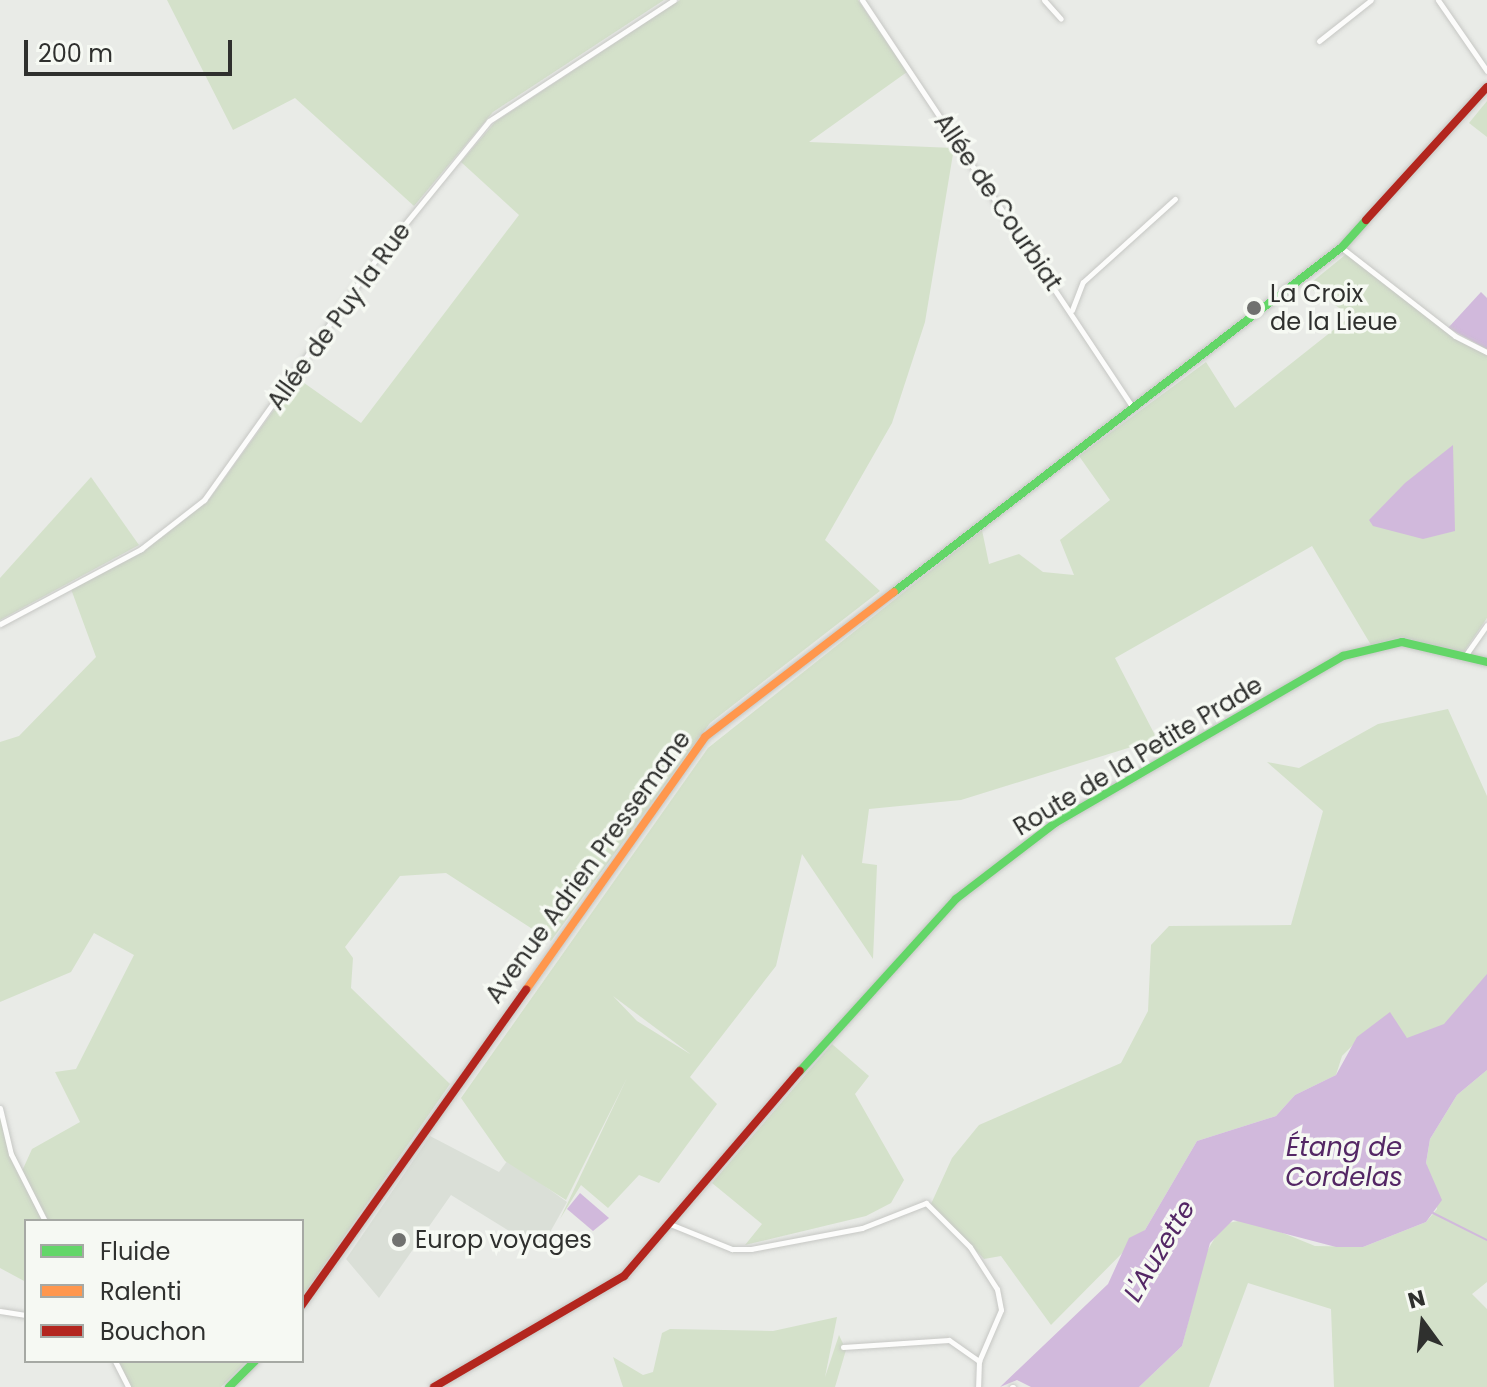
<!DOCTYPE html>
<html>
<head>
<meta charset="utf-8">
<style>
	body { margin:0 }
	#map { position:relative; width:1487px; height:1387px; overflow:hidden; background:#e9ebe7; font-family:Poppins,sans-serif }
	div>[style] { position:absolute }
	.built>* { inset:0; background:#dadfd7 }
	.green>* { inset:0; background:#d4e1ca }
	.water>* { inset:0; background:#d1b9dc }
	.stream>* { height:2px; margin:-1px; padding:0 1px; transform-origin:1px; border-radius:1px; background:#d1b9dc }
	.roads { filter:drop-shadow(0 0 2px #c6c7c4) drop-shadow(0 0 2px #c6c7c4) }
	.street>* { height:5px; margin:-2.5px; padding:0 2.5px; transform-origin:2.5px; border-radius:2.5px; background:#fcfcfb }
	.fast>* { height:8px; margin:-4px; padding:0 4px; transform-origin:4px; border-radius:4px; background:#63d668 }
	.slow>* { height:8px; margin:-4px; padding:0 4px; transform-origin:4px; border-radius:4px; background:#ff974d }
	.jam>* { height:8px; margin:-4px; padding:0 4px; transform-origin:4px; border-radius:4px; background:#b3261e }
	.dots>* { width:22px; height:22px; translate:-50% -50%; box-sizing:border-box; border:4px solid #f6f9f3; border-radius:50% }
	span { translate:-50% -50%; white-space:nowrap; text-align:center; line-height:1.15; -webkit-text-stroke:7px #f6f9f3; paint-order:stroke }
	.street-label { font-size:24px; color:#2f302e }
	.poi-label { font-size:24px; color:#2f302e }
	.left { translate:0 -50%; text-align:left }
	.water-label { font-size:26px; color:#542765; font-style:italic }
	.legend { position:absolute; left:24px; top:1219px; width:280px; height:144px; box-sizing:border-box; background:#f6f9f3; border:2px solid #a6a9a4; margin:0; padding:10px 14px; list-style:none; font-size:24px; color:#2f302e }
	.legend li { display:flex; align-items:center; gap:16px; height:40px }
	.legend b { width:40px; border:2px solid #a6a9a4 }
	.north { position:absolute; left:1383px; top:1283px; width:80px; height:80px; -webkit-text-stroke:6px #f6f9f3; paint-order:stroke; rotate:345deg; font-size:22px; font-weight:700; line-height:32px; text-align:center; color:#2f302e }
	.north::after { content:''; display:block; margin:auto; width:28px; height:36px; background:#2f302e; clip-path:polygon(50% 0,100% 100%,50% 72%,0 100%) }
	.scale { position:absolute; left:24px; top:40px; width:208px; height:36px; box-sizing:border-box; border:4px solid #2f302e; border-top:0; padding-left:10px; font-size:24px; line-height:28px; white-space:nowrap; color:#2f302e; -webkit-text-stroke:6px #f6f9f3; paint-order:stroke }
</style>
</head>
<body>
<div id="map">
	<div class="built">
		<div style="clip-path:polygon(430px 1136px,499px 1172px,508px 1160px,567px 1202px,540px 1250px,451px 1195px,379px 1298px,346px 1259px)"></div>
	</div>
	<div class="green">
		<div style="clip-path:polygon(167px 0,664px 0,493px 112px,414px 206px,295px 98px,233px 130px)"></div>
		<div style="clip-path:polygon(680px 0,858px 0,907px 72px,809px 142px,954px 148px,925px 322px,892px 423px,825px 540px,880px 591px,710px 723px,551px 941px,446px 873px,400px 876px,345px 947px,353px 958px,351px 988px,450px 1084px,302px 1297px,302px 1221px,47px 1221px,22px 1171px,32px 1149px,80px 1122px,55px 1072px,76px 1069px,134px 955px,94px 933px,71px 972px,0 1002px,0 742px,19px 736px,96px 657px,71px 589px,143px 552px,208px 501px,297px 378px,361px 423px,519px 215px,461px 162px,495px 122px)"></div>
		<div style="clip-path:polygon(1487px 101px,1487px 137px,1469px 123px)"></div>
		<div style="clip-path:polygon(evenodd,1350px 251px,1457px 335px,1487px 348px,1487px 618px,1463px 653px,1402px 637px,1371px 645px,1312px 546px,1115px 658px,1157px 739px,961px 800px,869px 809px,862px 863px,877px 865px,873px 959px,802px 854px,776px 966px,690px 1077px,717px 1104px,659px 1183px,639px 1175px,608px 1208px,581px 1185px,560px 1219px,627px 1078px,566px 1200px,505px 1161px,461px 1098px,708px 748px,982px 530px,989px 564px,1019px 554px,1043px 572px,1074px 575px,1060px 540px,1110px 500px,1079px 456px,1206px 362px,1235px 408px,1351px 316px,1307px 286px,1350px 251px,613px 996px,689px 1053px,690px 1054px,637px 1021px,613px 996px)"></div>
		<div style="clip-path:polygon(91px 477px,139px 545px,0 620px,0 578px)"></div>
		<div style="clip-path:polygon(1448px 709px,1487px 796px,1487px 981px,1453px 1021px,1412px 1039px,1369px 1029px,1342px 1056px,1336px 1075px,1295px 1095px,1276px 1116px,1197px 1141px,1145px 1230px,1051px 1325px,1001px 1256px,984px 1259px,931px 1204px,952px 1158px,979px 1125px,1121px 1063px,1148px 1011px,1151px 945px,1169px 926px,1291px 925px,1323px 811px,1267px 762px,1299px 768px,1378px 724px)"></div>
		<div style="clip-path:polygon(832px 1044px,869px 1076px,855px 1094px,904px 1180px,891px 1203px,866px 1216px,745px 1245px,762px 1224px,712px 1183px)"></div>
		<div style="clip-path:polygon(1487px 1070px,1487px 1282px,1472px 1294px,1487px 1309px,1487px 1387px,1334px 1387px,1331px 1309px,1248px 1283px,1209px 1387px,1139px 1387px,1182px 1346px,1206px 1253px,1223px 1224px,1248px 1219px,1315px 1246px,1363px 1247px,1426px 1222px,1437px 1209px,1426px 1163px,1430px 1139px,1457px 1095px)"></div>
		<div style="clip-path:polygon(0 1117px,42px 1221px,26px 1221px,26px 1282px,0 1268px)"></div>
		<div style="clip-path:polygon(837px 1317px,825px 1377px,839px 1335px,846px 1350px,835px 1387px,623px 1387px,613px 1357px,643px 1375px,653px 1372px,662px 1333px,670px 1329px,773px 1331px)"></div>
		<div style="clip-path:polygon(118px 1361px,247px 1361px,221px 1387px,131px 1387px)"></div>
	</div>
	<div class="water">
		<div style="clip-path:polygon(1481px 292px,1487px 298px,1487px 349px,1448px 328px)"></div>
		<div style="clip-path:polygon(1453px 445px,1455px 531px,1423px 539px,1373px 526px,1369px 520px,1405px 483px)"></div>
		<div style="clip-path:polygon(1487px 974px,1487px 1070px,1457px 1095px,1430px 1139px,1426px 1163px,1442px 1200px,1426px 1222px,1363px 1247px,1336px 1247px,1233px 1220px,1210px 1243px,1182px 1346px,1139px 1387px,1031px 1387px,1017px 1380px,1000px 1387px,1108px 1284px,1129px 1238px,1145px 1230px,1197px 1141px,1276px 1116px,1295px 1095px,1336px 1075px,1357px 1037px,1390px 1012px,1407px 1038px,1444px 1024px)"></div>
		<div style="clip-path:polygon(580px 1193px,609px 1218px,593px 1231px,567px 1209px)"></div>
	</div>
	<div class="stream">
		<div style="left:1433px;top:1213px;width:60px;rotate:26.6deg"></div>
	</div>
	<div class="roads">
		<div class="street">
			<div style="left:862px;top:0;width:488px;rotate:56.4deg"></div>
			<div style="left:1044px;top:0;width:25px;rotate:48deg"></div>
			<div style="left:1438px;top:0;width:86px;rotate:55.4deg"></div>
			<div style="left:1319px;top:41px;width:66px;rotate:-38.3deg"></div>
			<div style="left:1342px;top:248px;width:143px;rotate:37.9deg"></div>
			<div style="left:1455px;top:336px;width:36px;rotate:27deg"></div>
			<div style="left:1072px;top:310px;width:30px;rotate:-69deg"></div>
			<div style="left:1083px;top:282px;width:124px;rotate:-42.1deg"></div>
			<div style="left:0;top:624px;width:160px;rotate:-28deg"></div>
			<div style="left:141px;top:549px;width:80px;rotate:-37.9deg"></div>
			<div style="left:204px;top:500px;width:286px;rotate:-54.5deg"></div>
			<div style="left:370px;top:267px;width:188px;rotate:-50.8deg"></div>
			<div style="left:489px;top:121px;width:221px;rotate:-33.2deg"></div>
			<div style="left:1465px;top:656px;width:38px;rotate:-55deg"></div>
			<div style="left:0;top:1108px;width:47px;rotate:76.6deg"></div>
			<div style="left:11px;top:1154px;width:75px;rotate:63.1deg"></div>
			<div style="left:670px;top:1224px;width:67px;rotate:22deg"></div>
			<div style="left:732px;top:1249px;width:19px"></div>
			<div style="left:751px;top:1249px;width:113px;rotate:-10.7deg"></div>
			<div style="left:862px;top:1228px;width:69px;rotate:-21.3deg"></div>
			<div style="left:926px;top:1203px;width:62px;rotate:45deg"></div>
			<div style="left:970px;top:1247px;width:50px;rotate:57.3deg"></div>
			<div style="left:997px;top:1289px;width:21px;rotate:79deg"></div>
			<div style="left:1001px;top:1310px;width:56px;rotate:113.3deg"></div>
			<div style="left:979px;top:1361px;width:26px;rotate:92deg"></div>
			<div style="left:0;top:1311px;width:26px;rotate:9deg"></div>
			<div style="left:843px;top:1347px;width:106px;rotate:-3.8deg"></div>
			<div style="left:949px;top:1340px;width:37px;rotate:35deg"></div>
			<div style="left:115px;top:1361px;width:29px;rotate:63deg"></div>
			<div style="left:1012px;top:1387px;width:1px"></div>
		</div>
		<div class="fast">
			<div style="left:894px;top:592px;width:565px;rotate:-37.6deg"></div>
			<div style="left:1342px;top:247px;width:36px;rotate:-48deg"></div>
			<div style="left:800px;top:1071px;width:232px;rotate:-47.8deg"></div>
			<div style="left:956px;top:899px;width:125px;rotate:-37.5deg"></div>
			<div style="left:1055px;top:823px;width:333px;rotate:-30.1deg"></div>
			<div style="left:1343px;top:656px;width:61px;rotate:-13.3deg"></div>
			<div style="left:1402px;top:642px;width:87px;rotate:13.2deg"></div>
			<div style="left:229px;top:1387px;width:37px;rotate:-45deg"></div>
		</div>
		<div class="slow">
			<div style="left:526px;top:990px;width:310px;rotate:-54.7deg"></div>
			<div style="left:705px;top:737px;width:238px;rotate:-37.5deg"></div>
		</div>
		<div class="jam">
			<div style="left:1366px;top:220px;width:180px;rotate:-47.7deg"></div>
			<div style="left:302px;top:1305px;width:387px;rotate:-54.6deg"></div>
			<div style="left:434px;top:1387px;width:220px;rotate:-30.3deg"></div>
			<div style="left:624px;top:1276px;width:270px;rotate:-49.4deg"></div>
		</div>
	</div>
	<div class="dots">
		<div style="left:1254px;top:308px;background:#70716f"></div>
		<div style="left:399px;top:1240px;background:#70716f"></div>
	</div>
	<div class="street-label">
		<span style="left:998px;top:202px;rotate:56deg">Allée de Courbiat</span>
		<span style="left:339px;top:316px;rotate:-54deg">Allée de Puy la Rue</span>
		<span style="left:1138px;top:756px;rotate:-31deg">Route de la Petite Prade</span>
		<span style="left:588px;top:867px;rotate:-54deg">Avenue Adrien Pressemane</span>
	</div>
	<div class="poi-label">
		<span class="left" style="left:1270px;top:308px">La Croix<br>de la Lieue</span>
		<span class="left" style="left:415px;top:1240px">Europ voyages</span>
	</div>
	<div class="water-label">
		<span style="left:1344px;top:1163px">Étang de<br>Cordelas</span>
		<span style="left:1160px;top:1251px;rotate:-59deg">L'Auzette</span>
	</div>
	<ul class="legend">
	<li><b style="height:10px;background:#63d668"></b>Fluide</li>
	<li><b style="height:10px;background:#ff974d"></b>Ralenti</li>
	<li><b style="height:10px;background:#b3261e"></b>Bouchon</li>
	</ul>
	<div class="north">N</div>
	<div class="scale">200 m</div>
</div>
</body>
</html>
